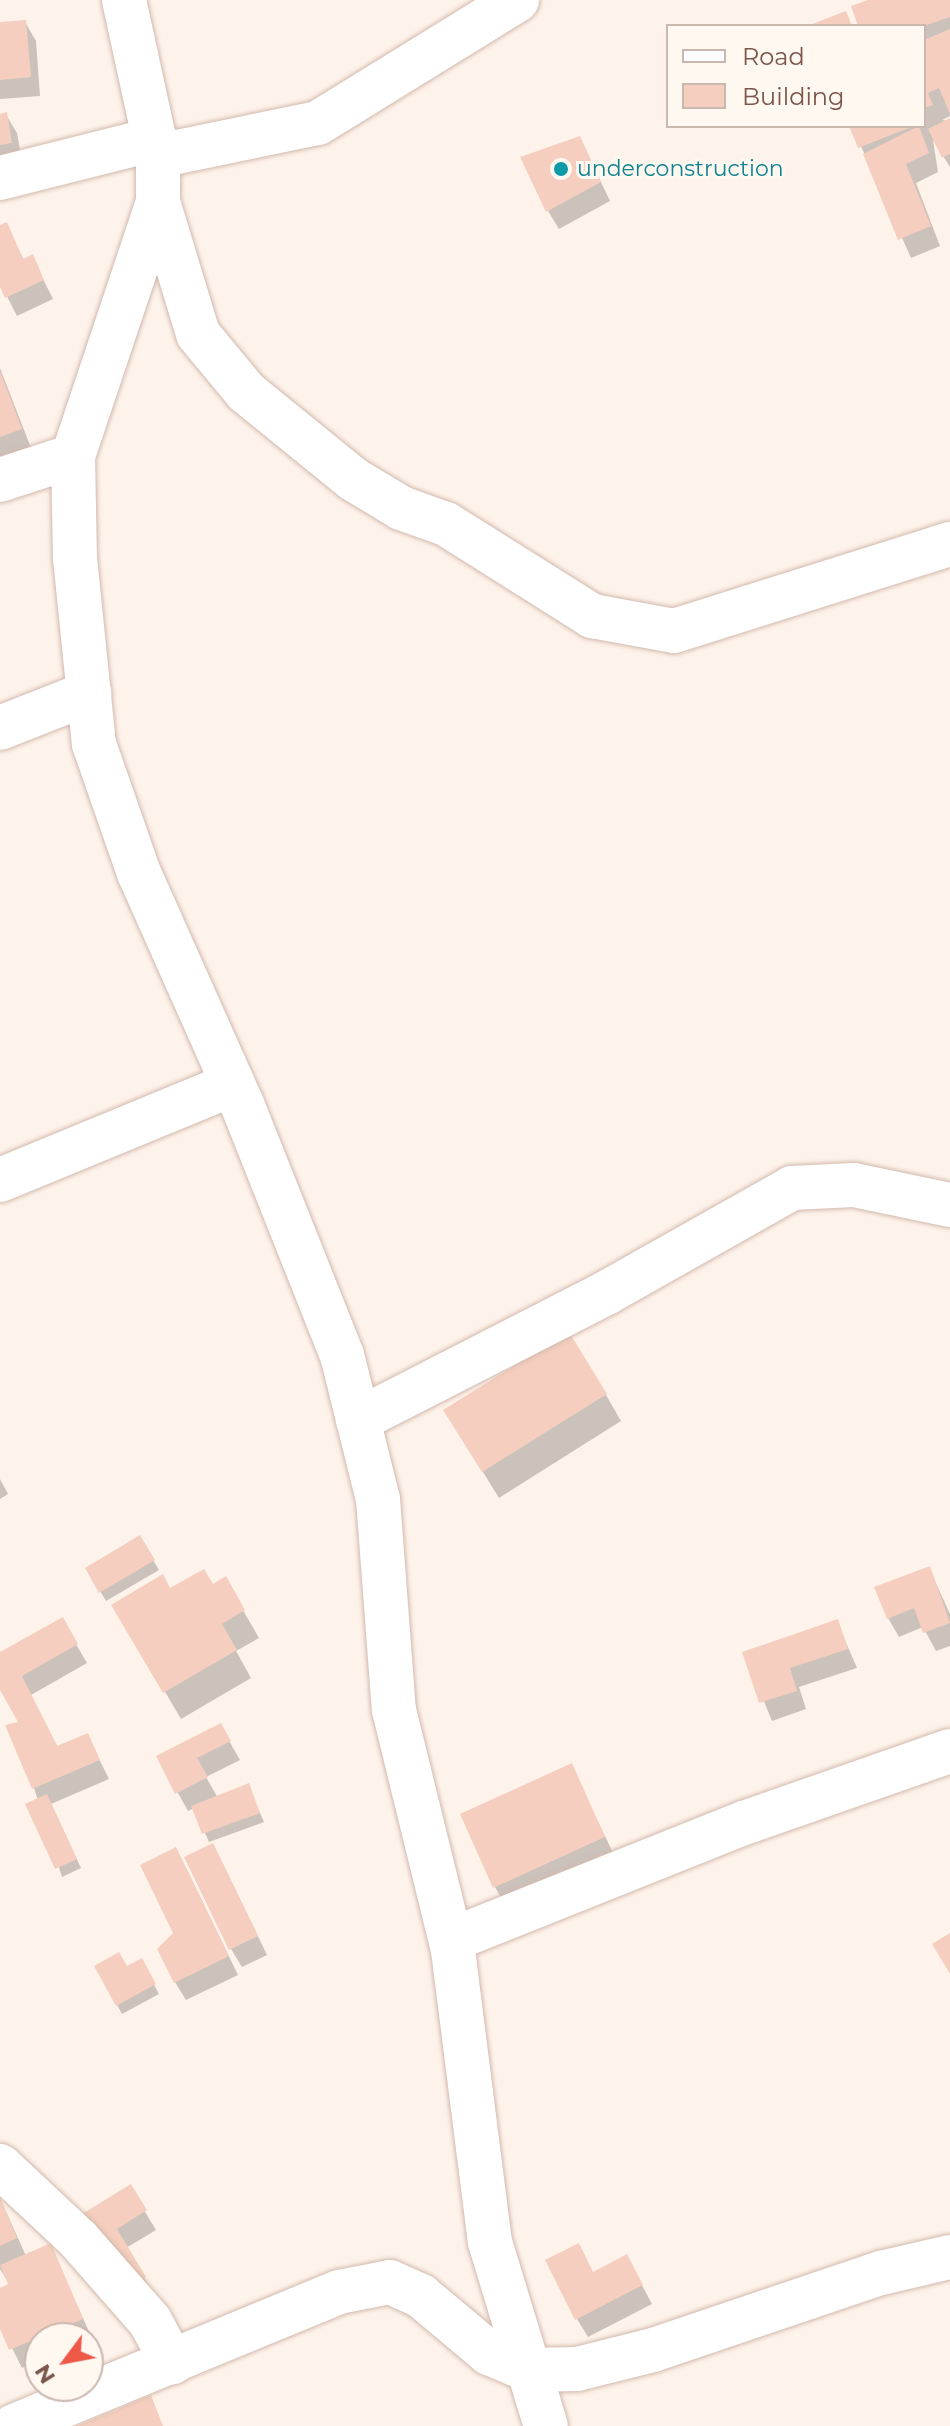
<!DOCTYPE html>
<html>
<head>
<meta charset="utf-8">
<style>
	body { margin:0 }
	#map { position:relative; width:950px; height:2426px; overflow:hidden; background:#fef3ea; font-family:Montserrat,sans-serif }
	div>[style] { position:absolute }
	.shadow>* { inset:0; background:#0003 }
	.building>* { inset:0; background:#f5cebf }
	.roads { filter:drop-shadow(0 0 2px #d2b9ad) drop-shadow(0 0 2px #d2b9ad) }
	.minor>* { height:44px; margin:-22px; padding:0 22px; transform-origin:22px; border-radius:22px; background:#fff }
	.dots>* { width:22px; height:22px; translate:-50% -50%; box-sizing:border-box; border:4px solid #fff8f1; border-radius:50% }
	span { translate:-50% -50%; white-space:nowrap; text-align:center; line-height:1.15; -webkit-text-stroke:6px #fff8f1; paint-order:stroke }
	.culture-label { font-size:22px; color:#0d838f }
	.left { translate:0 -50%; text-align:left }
	.legend { position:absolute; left:666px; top:24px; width:260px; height:104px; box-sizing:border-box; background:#fff8f1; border:2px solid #cab7ae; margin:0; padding:10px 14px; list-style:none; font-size:24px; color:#7b564a }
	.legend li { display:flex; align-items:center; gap:16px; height:40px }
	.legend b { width:40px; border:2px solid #cab7ae }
	.north { position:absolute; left:24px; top:2322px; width:80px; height:80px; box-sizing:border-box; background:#fff8f1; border:2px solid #cab7ae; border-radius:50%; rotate:238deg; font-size:22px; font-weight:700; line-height:32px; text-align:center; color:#7b564a }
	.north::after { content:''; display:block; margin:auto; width:28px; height:36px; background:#ee5948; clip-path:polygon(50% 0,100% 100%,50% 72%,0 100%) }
</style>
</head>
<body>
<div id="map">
	<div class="shadow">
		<div style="clip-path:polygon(874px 0,950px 0,950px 116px,942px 120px,950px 121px,950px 167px,933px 140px,938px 172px,916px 183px,940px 246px,911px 258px,852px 126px,924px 126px,924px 26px,860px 26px)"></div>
		<div style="clip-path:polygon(25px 22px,36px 41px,40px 96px,0 99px,0 24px)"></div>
		<div style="clip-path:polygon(6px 115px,17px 133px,22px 161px,0 165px,0 116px)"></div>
		<div style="clip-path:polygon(589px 157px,610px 201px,559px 229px,548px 211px)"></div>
		<div style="clip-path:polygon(6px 225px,24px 260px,32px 257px,53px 299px,17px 316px,0 283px,0 228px)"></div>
		<div style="clip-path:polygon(0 368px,31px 448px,0 459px)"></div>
		<div style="clip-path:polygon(606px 1395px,621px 1421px,499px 1498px,462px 1438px)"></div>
		<div style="clip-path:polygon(0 1479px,8px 1494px,0 1499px)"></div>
		<div style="clip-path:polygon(140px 1538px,159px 1570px,106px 1601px,87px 1569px)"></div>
		<div style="clip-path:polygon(929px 1568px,950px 1614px,950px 1646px,936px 1651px,923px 1627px,899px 1637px,888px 1618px)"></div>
		<div style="clip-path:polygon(225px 1579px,259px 1638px,236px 1651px,251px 1678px,181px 1719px,114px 1605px,170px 1591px,212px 1587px)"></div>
		<div style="clip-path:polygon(62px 1620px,87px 1663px,31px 1695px,58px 1748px,87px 1735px,109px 1779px,51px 1804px,81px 1868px,62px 1877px,34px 1788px,21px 1723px,0 1686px,0 1655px)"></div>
		<div style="clip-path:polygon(837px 1622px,857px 1668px,799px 1687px,806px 1709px,772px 1721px,744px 1653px)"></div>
		<div style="clip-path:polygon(220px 1725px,240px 1760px,206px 1777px,218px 1798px,248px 1786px,264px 1822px,209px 1842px,194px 1808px,188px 1811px,158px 1757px)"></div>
		<div style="clip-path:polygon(571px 1766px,619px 1865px,510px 1914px,495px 1887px)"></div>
		<div style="clip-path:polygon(223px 1864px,267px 1955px,242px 1967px,231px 1949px)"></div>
		<div style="clip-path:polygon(186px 1868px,238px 1975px,186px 2000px,175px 1982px)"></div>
		<div style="clip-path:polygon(141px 1961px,159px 1994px,122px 2014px,96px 1966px,126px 1969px)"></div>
		<div style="clip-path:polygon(130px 2187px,156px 2230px,126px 2248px,155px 2296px,83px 2241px)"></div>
		<div style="clip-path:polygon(0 2198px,26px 2256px,50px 2245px,92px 2338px,40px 2338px,40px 2360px,22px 2368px,0 2324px,0 2290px,10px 2285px,0 2269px)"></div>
		<div style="clip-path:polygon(594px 2274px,637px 2276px,652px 2304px,588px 2337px,577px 2319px)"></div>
	</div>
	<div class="building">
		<div style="clip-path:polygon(868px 0,950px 0,950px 17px,924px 26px,858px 26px,851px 6px)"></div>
		<div style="clip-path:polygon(846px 11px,852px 26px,807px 26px)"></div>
		<div style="clip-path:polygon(26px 20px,31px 77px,0 80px,0 22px)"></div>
		<div style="clip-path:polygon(950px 29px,950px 114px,939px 88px,928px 93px,933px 105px,924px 108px,924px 40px)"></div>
		<div style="clip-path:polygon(7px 112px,12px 143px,0 145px,0 114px)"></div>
		<div style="clip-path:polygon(950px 118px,950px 154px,942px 158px,928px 129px)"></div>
		<div style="clip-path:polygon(849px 126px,914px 126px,858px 148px)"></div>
		<div style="clip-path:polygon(919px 126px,929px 153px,906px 164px,931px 226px,898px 240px,863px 154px)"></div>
		<div style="clip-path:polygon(580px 136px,601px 182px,546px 212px,520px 157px)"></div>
		<div style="clip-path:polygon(7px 222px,23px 259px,33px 254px,44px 280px,5px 298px,0 287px,0 225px)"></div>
		<div style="clip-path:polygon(0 371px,22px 429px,0 437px)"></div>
		<div style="clip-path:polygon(569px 1332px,607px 1394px,482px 1472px,443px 1410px)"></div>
		<div style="clip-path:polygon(140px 1535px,155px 1560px,99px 1593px,85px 1568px)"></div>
		<div style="clip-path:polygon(930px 1566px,950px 1623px,923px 1633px,914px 1608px,887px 1619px,874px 1587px)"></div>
		<div style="clip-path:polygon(204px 1569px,213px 1584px,226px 1576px,245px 1610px,222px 1624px,237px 1650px,163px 1693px,111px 1605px,163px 1574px,170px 1588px)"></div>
		<div style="clip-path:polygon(63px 1617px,78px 1644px,22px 1676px,57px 1746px,88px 1733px,100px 1760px,32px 1789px,5px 1725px,18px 1722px,0 1690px,0 1652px)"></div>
		<div style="clip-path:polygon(838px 1619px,848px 1649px,790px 1668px,797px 1691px,759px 1703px,742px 1652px)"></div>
		<div style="clip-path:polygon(221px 1723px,231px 1741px,197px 1758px,208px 1777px,175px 1794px,156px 1756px)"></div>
		<div style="clip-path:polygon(572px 1763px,605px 1837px,493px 1888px,460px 1814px)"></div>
		<div style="clip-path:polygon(249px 1783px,260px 1813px,202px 1834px,191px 1806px)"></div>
		<div style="clip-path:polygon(47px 1794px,77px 1859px,55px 1869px,25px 1804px)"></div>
		<div style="clip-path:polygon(213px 1843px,258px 1936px,229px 1950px,184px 1857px)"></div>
		<div style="clip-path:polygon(176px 1847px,229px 1956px,174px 1983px,157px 1949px,173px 1933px,140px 1865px)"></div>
		<div style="clip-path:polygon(950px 1933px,950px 1974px,932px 1944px)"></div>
		<div style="clip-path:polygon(119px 1952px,127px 1966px,142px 1958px,156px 1984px,116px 2006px,94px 1966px)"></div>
		<div style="clip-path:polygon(131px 2184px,147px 2210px,117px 2229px,146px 2277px,115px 2297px,69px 2222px)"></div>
		<div style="clip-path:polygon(0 2197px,17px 2238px,0 2246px)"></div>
		<div style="clip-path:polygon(51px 2243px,83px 2319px,9px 2350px,0 2329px,0 2288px,8px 2284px,0 2265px)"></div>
		<div style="clip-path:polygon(579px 2243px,593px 2272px,627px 2254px,643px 2285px,575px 2320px,545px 2260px)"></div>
		<div style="clip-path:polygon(151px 2395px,163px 2426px,77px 2426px)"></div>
	</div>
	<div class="roads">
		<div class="minor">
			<div style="left:124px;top:0;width:160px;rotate:77.7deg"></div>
			<div style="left:158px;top:156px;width:46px;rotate:90deg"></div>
			<div style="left:158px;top:202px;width:268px;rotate:108.5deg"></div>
			<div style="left:73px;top:456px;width:102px;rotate:88.9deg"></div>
			<div style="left:75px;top:558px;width:187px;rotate:84.2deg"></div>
			<div style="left:94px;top:744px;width:137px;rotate:70.8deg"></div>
			<div style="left:139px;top:873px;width:253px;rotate:66deg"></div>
			<div style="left:242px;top:1104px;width:270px;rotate:68.3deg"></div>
			<div style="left:342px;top:1355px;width:148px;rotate:76deg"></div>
			<div style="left:378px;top:1499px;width:212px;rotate:85.7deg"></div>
			<div style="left:394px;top:1710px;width:247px;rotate:76.2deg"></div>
			<div style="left:453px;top:1950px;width:294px;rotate:82.8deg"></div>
			<div style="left:490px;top:2242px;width:192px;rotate:73.1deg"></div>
			<div style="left:158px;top:156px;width:163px;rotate:-11.7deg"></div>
			<div style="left:318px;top:123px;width:234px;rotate:-31.7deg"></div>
			<div style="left:0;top:178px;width:160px;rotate:-14.1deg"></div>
			<div style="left:158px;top:202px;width:138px;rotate:73.1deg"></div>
			<div style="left:198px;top:334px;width:75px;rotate:50.4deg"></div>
			<div style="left:246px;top:392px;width:138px;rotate:39.1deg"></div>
			<div style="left:353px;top:479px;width:56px;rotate:31.1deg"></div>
			<div style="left:401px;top:508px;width:48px;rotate:19.6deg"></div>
			<div style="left:446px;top:524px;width:173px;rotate:32.2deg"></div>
			<div style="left:592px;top:616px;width:83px;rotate:10.4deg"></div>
			<div style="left:674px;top:631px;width:289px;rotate:-17.5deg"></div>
			<div style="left:0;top:480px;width:77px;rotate:-18.2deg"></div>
			<div style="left:0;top:728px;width:96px;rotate:-21.5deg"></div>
			<div style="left:0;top:1180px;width:252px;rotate:-22.4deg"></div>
			<div style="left:358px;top:1420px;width:279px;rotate:-27.1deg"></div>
			<div style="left:606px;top:1293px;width:214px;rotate:-29.4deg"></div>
			<div style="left:792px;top:1188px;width:62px;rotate:-2.8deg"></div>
			<div style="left:854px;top:1185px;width:98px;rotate:11.8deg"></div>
			<div style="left:451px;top:1940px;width:315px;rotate:-21.8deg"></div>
			<div style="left:744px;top:1823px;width:218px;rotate:-19.3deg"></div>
			<div style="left:0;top:2166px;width:108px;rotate:43.1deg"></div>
			<div style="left:79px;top:2240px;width:108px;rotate:48.8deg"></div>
			<div style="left:150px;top:2321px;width:47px;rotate:61.8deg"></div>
			<div style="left:14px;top:2426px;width:352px;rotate:-22.4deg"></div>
			<div style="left:339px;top:2292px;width:52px;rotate:-11.1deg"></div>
			<div style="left:390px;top:2282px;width:34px;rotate:24deg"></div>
			<div style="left:421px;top:2296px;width:89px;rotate:40deg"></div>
			<div style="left:489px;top:2353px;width:43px;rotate:23deg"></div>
			<div style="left:529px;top:2370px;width:48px;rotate:-1.2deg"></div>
			<div style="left:577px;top:2369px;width:78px;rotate:-14deg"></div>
			<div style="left:653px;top:2350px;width:241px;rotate:-18.7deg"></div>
			<div style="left:881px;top:2273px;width:71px;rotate:-13.1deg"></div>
		</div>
	</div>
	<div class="dots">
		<div style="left:561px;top:169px;background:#0f9aa8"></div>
	</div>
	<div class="culture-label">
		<span class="left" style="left:577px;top:169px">underconstruction</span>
	</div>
	<ul class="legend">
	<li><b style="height:10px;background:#fff"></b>Road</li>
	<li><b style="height:22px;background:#f5cebf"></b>Building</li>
	</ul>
	<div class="north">N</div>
</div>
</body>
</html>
